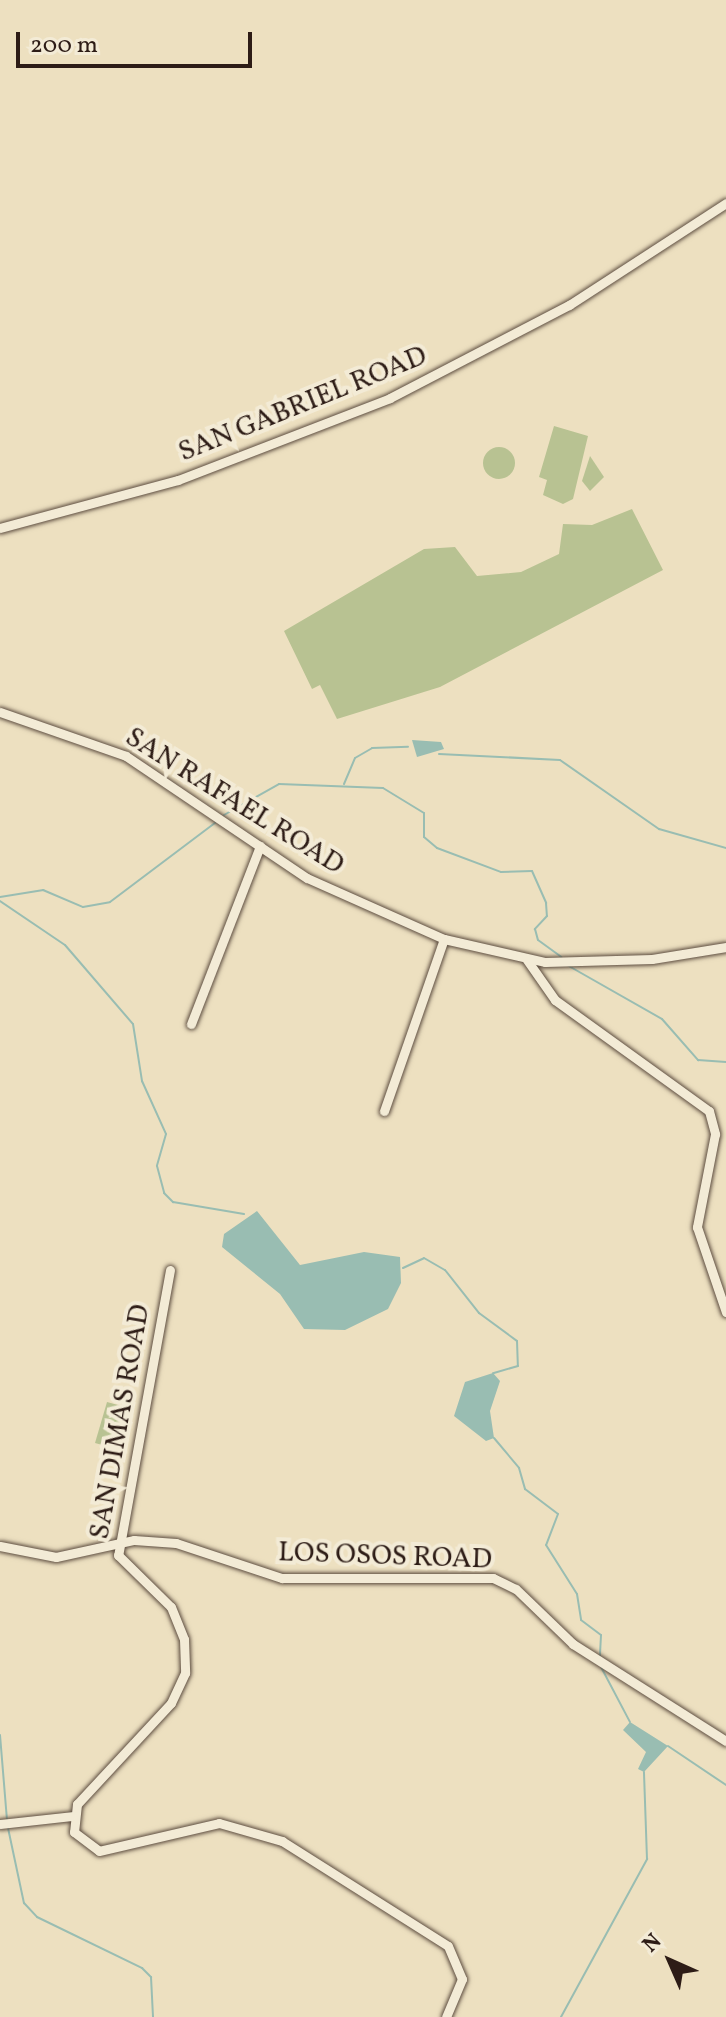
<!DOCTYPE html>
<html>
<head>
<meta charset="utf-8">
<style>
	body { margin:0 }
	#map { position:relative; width:726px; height:2017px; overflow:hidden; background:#ede0c0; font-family:Vollkorn,serif }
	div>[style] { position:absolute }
	.green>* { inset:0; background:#b8c292 }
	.round { border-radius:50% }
	.water>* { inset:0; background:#99bdb2 }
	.stream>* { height:2px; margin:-1px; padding:0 1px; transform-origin:1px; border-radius:1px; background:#99bdb2 }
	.roads { filter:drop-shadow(0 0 2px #5d4d40) drop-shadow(0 0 2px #5d4d40) }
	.minor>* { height:9px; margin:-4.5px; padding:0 4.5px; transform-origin:4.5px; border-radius:4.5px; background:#f3ebd6 }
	span { translate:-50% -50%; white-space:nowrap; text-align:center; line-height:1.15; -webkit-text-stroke:8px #f3ebd6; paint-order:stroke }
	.street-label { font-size:28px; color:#2d1c16 }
	.north { position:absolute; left:630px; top:1921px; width:80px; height:80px; -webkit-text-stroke:6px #f3ebd6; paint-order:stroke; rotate:315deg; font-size:22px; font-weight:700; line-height:32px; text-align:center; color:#2d1c16 }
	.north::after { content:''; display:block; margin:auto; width:28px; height:36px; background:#2d1c16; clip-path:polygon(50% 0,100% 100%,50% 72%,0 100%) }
	.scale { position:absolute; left:16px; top:32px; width:236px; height:36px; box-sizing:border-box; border:4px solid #2d1c16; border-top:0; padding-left:10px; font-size:24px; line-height:28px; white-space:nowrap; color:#2d1c16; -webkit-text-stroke:6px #f3ebd6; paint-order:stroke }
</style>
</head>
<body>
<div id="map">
	<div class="green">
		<div style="clip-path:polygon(554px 426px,588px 436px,573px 499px,563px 504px,543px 495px,547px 480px,539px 477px)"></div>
		<div class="round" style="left:483px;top:447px;width:32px;height:32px"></div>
		<div style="clip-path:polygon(590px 456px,604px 477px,590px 491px,582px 481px)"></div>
		<div style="clip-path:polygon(632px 509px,663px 570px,440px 687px,337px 719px,320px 685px,312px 689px,284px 631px,424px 549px,455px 547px,477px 576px,521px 572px,559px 554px,563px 524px,592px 525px)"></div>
		<div style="clip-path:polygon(107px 1402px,129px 1408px,117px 1449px,95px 1443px)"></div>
	</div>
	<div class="water">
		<div style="clip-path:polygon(412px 740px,441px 742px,444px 749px,417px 757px)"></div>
		<div style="clip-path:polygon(257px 1211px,300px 1265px,364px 1252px,400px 1257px,401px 1283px,388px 1309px,345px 1330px,304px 1329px,280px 1294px,222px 1247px,224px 1234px)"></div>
		<div style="clip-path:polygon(493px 1373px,500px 1381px,490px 1411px,494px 1438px,486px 1441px,454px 1416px,465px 1382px)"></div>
		<div style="clip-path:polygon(630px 1722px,668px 1746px,644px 1772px,638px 1769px,646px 1752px,623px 1730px)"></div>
	</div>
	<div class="stream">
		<div style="left:439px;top:754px;width:121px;rotate:2.8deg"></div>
		<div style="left:560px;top:760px;width:121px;rotate:34.9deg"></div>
		<div style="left:659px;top:829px;width:70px;rotate:15.8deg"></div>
		<div style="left:344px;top:784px;width:28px;rotate:-67deg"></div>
		<div style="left:355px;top:758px;width:20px;rotate:-30deg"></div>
		<div style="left:372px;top:748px;width:36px;rotate:-2deg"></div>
		<div style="left:224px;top:815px;width:63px;rotate:-29.4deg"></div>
		<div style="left:279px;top:784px;width:104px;rotate:2.2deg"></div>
		<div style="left:383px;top:788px;width:48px;rotate:31.4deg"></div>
		<div style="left:424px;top:813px;width:24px;rotate:90deg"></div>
		<div style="left:424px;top:837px;width:17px;rotate:40deg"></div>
		<div style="left:437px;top:848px;width:68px;rotate:20.6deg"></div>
		<div style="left:501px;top:872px;width:31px;rotate:-2deg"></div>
		<div style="left:532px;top:871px;width:35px;rotate:66deg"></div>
		<div style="left:546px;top:903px;width:13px;rotate:86deg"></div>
		<div style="left:547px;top:916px;width:18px;rotate:133deg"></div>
		<div style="left:535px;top:929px;width:11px;rotate:75deg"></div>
		<div style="left:538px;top:940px;width:29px;rotate:36deg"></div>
		<div style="left:0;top:897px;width:44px;rotate:-9.2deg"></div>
		<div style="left:43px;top:890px;width:43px;rotate:23deg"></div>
		<div style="left:83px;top:907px;width:27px;rotate:-10deg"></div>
		<div style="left:110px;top:902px;width:133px;rotate:-37deg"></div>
		<div style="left:0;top:901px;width:78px;rotate:34.1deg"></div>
		<div style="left:65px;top:945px;width:104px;rotate:49.3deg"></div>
		<div style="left:133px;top:1024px;width:58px;rotate:81deg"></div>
		<div style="left:142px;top:1081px;width:58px;rotate:65.6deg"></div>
		<div style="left:166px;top:1134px;width:33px;rotate:106deg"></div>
		<div style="left:157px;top:1166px;width:28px;rotate:75deg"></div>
		<div style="left:164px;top:1193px;width:13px;rotate:45deg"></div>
		<div style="left:173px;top:1202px;width:72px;rotate:9.6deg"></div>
		<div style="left:567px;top:965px;width:109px;rotate:29.6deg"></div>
		<div style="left:662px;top:1019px;width:55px;rotate:48.7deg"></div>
		<div style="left:698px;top:1060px;width:28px;rotate:4deg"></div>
		<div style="left:403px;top:1268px;width:23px;rotate:-25deg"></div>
		<div style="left:424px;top:1258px;width:24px;rotate:30deg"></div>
		<div style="left:445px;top:1270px;width:55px;rotate:51.7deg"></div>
		<div style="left:479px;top:1313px;width:47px;rotate:36.4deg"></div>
		<div style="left:517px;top:1341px;width:25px;rotate:88deg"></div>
		<div style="left:518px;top:1366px;width:26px;rotate:164deg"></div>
		<div style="left:494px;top:1438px;width:39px;rotate:50deg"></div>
		<div style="left:519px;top:1468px;width:22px;rotate:74deg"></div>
		<div style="left:525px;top:1489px;width:41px;rotate:37.1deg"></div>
		<div style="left:558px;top:1514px;width:33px;rotate:111deg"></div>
		<div style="left:546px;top:1545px;width:58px;rotate:57.7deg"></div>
		<div style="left:577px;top:1594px;width:26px;rotate:81deg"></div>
		<div style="left:581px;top:1620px;width:25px;rotate:37deg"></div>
		<div style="left:601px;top:1635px;width:22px;rotate:93deg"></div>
		<div style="left:601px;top:1667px;width:62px;rotate:62.2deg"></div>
		<div style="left:0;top:1735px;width:86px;rotate:85.3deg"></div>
		<div style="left:668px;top:1746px;width:70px;rotate:33.9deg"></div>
		<div style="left:8px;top:1828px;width:77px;rotate:78deg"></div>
		<div style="left:24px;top:1903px;width:19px;rotate:47deg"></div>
		<div style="left:37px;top:1917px;width:117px;rotate:25.9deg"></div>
		<div style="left:142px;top:1968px;width:13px;rotate:45deg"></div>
		<div style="left:151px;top:1977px;width:40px;rotate:87.1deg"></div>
		<div style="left:561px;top:2017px;width:180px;rotate:-61.4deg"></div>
		<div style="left:647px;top:1859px;width:87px;rotate:-92deg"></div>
	</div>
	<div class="roads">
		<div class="minor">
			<div style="left:0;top:528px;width:184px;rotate:-15.1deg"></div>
			<div style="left:178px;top:480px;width:227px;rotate:-21.1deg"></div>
			<div style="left:390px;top:398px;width:202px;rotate:-27.5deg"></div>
			<div style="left:569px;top:305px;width:187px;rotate:-33deg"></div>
			<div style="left:0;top:712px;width:133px;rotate:19.2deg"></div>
			<div style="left:126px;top:756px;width:218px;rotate:34deg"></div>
			<div style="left:307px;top:878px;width:150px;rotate:24deg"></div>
			<div style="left:444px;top:939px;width:104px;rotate:12.8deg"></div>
			<div style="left:545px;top:962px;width:107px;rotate:-1.6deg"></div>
			<div style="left:652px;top:959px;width:75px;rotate:-9.2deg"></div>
			<div style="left:527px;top:960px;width:49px;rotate:55deg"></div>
			<div style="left:555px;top:1000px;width:190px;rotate:35.8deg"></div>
			<div style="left:709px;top:1111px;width:24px;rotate:75deg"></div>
			<div style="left:715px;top:1134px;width:95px;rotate:101deg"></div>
			<div style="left:697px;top:1227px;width:90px;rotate:71.2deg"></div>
			<div style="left:191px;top:1024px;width:191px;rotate:-68.8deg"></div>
			<div style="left:384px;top:1111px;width:182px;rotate:-70.8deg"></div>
			<div style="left:170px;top:1270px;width:290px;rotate:100.3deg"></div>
			<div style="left:118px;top:1555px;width:74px;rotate:44.5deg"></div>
			<div style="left:171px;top:1607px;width:35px;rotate:68deg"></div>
			<div style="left:184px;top:1639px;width:34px;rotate:88deg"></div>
			<div style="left:185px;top:1673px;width:33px;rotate:115deg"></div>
			<div style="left:171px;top:1703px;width:138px;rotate:132.9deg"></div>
			<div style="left:77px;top:1804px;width:28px;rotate:96deg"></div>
			<div style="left:74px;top:1832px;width:31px;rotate:37deg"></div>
			<div style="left:99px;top:1851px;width:123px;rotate:-13.1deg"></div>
			<div style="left:219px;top:1823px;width:66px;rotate:15.9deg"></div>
			<div style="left:282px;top:1841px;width:196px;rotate:32.3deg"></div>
			<div style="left:448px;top:1946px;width:36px;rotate:67deg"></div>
			<div style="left:462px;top:1979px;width:41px;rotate:112.8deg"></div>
			<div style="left:0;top:1546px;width:57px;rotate:11.1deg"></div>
			<div style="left:56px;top:1557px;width:80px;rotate:-12.3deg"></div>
			<div style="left:134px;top:1540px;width:42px;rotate:4.1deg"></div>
			<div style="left:176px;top:1543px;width:112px;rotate:18.3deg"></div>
			<div style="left:282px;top:1578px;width:211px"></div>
			<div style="left:493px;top:1578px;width:25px;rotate:26deg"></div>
			<div style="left:516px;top:1589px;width:79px;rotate:44deg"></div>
			<div style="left:573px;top:1644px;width:181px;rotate:32.4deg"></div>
			<div style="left:0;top:1824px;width:72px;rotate:-6.3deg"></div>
		</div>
	</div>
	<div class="street-label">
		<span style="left:303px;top:405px;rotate:-22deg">SAN GABRIEL ROAD</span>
		<span style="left:234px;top:802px;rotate:32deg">SAN RAFAEL ROAD</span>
		<span style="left:121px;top:1422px;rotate:-80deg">SAN DIMAS ROAD</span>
		<span style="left:385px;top:1557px;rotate:2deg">LOS OSOS ROAD</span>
	</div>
	<div class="north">N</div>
	<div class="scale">200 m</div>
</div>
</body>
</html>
